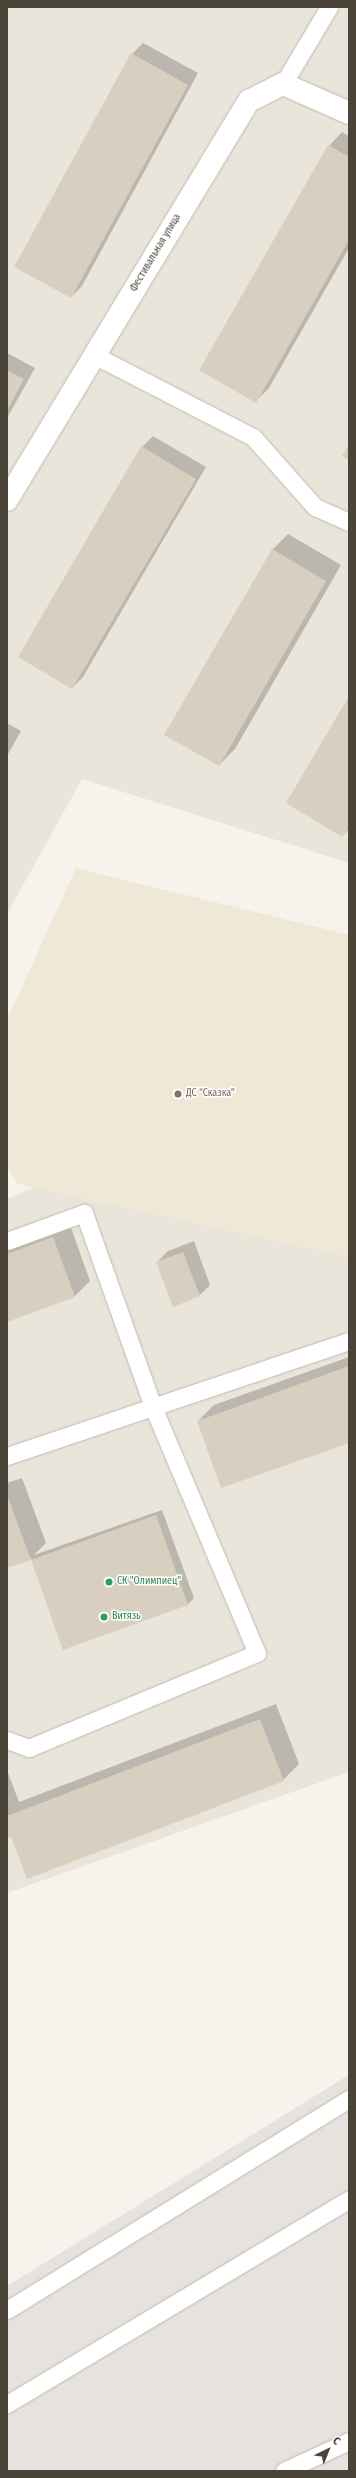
<!DOCTYPE html>
<html>
<head>
<meta charset="utf-8">
<style>
	body { margin:0 }
	#map { position:relative; width:356px; height:2478px; overflow:hidden; background:#f6f3ec; font-family:"Fira Sans Condensed",sans-serif }
	div>[style] { position:absolute }
	.residential>* { inset:0; background:#eae5da }
	.industrial>* { inset:0; background:#e6e2dd }
	.education>* { inset:0; background:#efe8d6 }
	.shadow>* { inset:0; background:#0003 }
	.building>* { inset:0; background:#d8cfc1 }
	.roads { filter:drop-shadow(0 0 1px #c2bbae) drop-shadow(0 0 1px #c2bbae) }
	.service>* { height:17px; margin:-8.5px; padding:0 8.5px; transform-origin:8.5px; border-radius:8.5px; background:#fff }
	.minor>* { height:22px; margin:-11px; padding:0 11px; transform-origin:11px; border-radius:11px; background:#fff }
	.dots>* { width:11px; height:11px; translate:-50% -50%; box-sizing:border-box; border:2px solid #fff; border-radius:50% }
	span { translate:-50% -50%; white-space:nowrap; text-align:center; line-height:1.15; -webkit-text-stroke:3px #fff; paint-order:stroke }
	.street-label { font-size:10px; color:#4b4439 }
	.education-label { font-size:10px; color:#785e54 }
	.left { translate:0 -50%; text-align:left }
	.leisure-label { font-size:10px; color:#27864d }
	.frame { position:absolute; inset:0; border:8px solid #4b4439; pointer-events:none }
	.north { position:absolute; left:308px; top:2430px; width:40px; height:40px; -webkit-text-stroke:3px #fff; paint-order:stroke; rotate:43deg; font-size:11px; font-weight:700; line-height:16px; text-align:center; color:#4b4439 }
	.north::after { content:''; display:block; margin:auto; width:14px; height:18px; background:#4b4439; clip-path:polygon(50% 0,100% 100%,50% 72%,0 100%) }
</style>
</head>
<body>
<div id="map">
	<div class="residential">
		<div style="clip-path:polygon(7px 7px,349px 7px,349px 863px,82px 779px,7px 914px)"></div>
		<div style="clip-path:polygon(71px 1171px,349px 1237px,349px 1772px,7px 1893px,7px 1199px)"></div>
	</div>
	<div class="industrial">
		<div style="clip-path:polygon(349px 2075px,349px 2471px,7px 2471px,7px 2286px)"></div>
	</div>
	<div class="education">
		<div style="clip-path:polygon(76px 868px,349px 935px,349px 1257px,18px 1184px,7px 1167px,7px 1020px)"></div>
	</div>
	<div class="shadow">
		<div style="clip-path:polygon(143px 43px,198px 73px,82px 286px,71px 297px,132px 54px)"></div>
		<div style="clip-path:polygon(342px 132px,349px 136px,349px 248px,269px 388px,255px 402px,329px 146px)"></div>
		<div style="clip-path:polygon(7px 353px,35px 368px,7px 418px)"></div>
		<div style="clip-path:polygon(153px 436px,206px 467px,83px 677px,72px 688px,142px 447px)"></div>
		<div style="clip-path:polygon(288px 534px,341px 565px,235px 749px,219px 765px,272px 550px)"></div>
		<div style="clip-path:polygon(349px 698px,349px 829px,342px 836px)"></div>
		<div style="clip-path:polygon(7px 723px,21px 731px,7px 756px)"></div>
		<div style="clip-path:polygon(69px 1222px,90px 1281px,74px 1297px,7px 1321px,7px 1244px)"></div>
		<div style="clip-path:polygon(194px 1241px,210px 1285px,199px 1296px,157px 1262px,168px 1251px)"></div>
		<div style="clip-path:polygon(349px 1357px,349px 1441px,198px 1421px,214px 1405px)"></div>
		<div style="clip-path:polygon(22px 1478px,46px 1543px,34px 1555px,162px 1510px,194px 1598px,188px 1604px,63px 1649px,31px 1558px,7px 1567px,7px 1483px)"></div>
		<div style="clip-path:polygon(276px 1704px,299px 1764px,283px 1780px,7px 1837px,7px 1770px,19px 1802px)"></div>
	</div>
	<div class="building">
		<div style="clip-path:polygon(131px 53px,188px 85px,71px 298px,14px 267px)"></div>
		<div style="clip-path:polygon(328px 145px,349px 157px,349px 240px,256px 403px,199px 370px)"></div>
		<div style="clip-path:polygon(7px 370px,24px 379px,7px 411px)"></div>
		<div style="clip-path:polygon(349px 444px,349px 460px,342px 456px)"></div>
		<div style="clip-path:polygon(141px 446px,196px 479px,72px 689px,18px 657px)"></div>
		<div style="clip-path:polygon(272px 549px,326px 581px,219px 766px,164px 735px)"></div>
		<div style="clip-path:polygon(349px 696px,349px 826px,342px 837px,286px 803px)"></div>
		<div style="clip-path:polygon(53px 1237px,75px 1297px,7px 1322px,7px 1254px)"></div>
		<div style="clip-path:polygon(183px 1252px,200px 1296px,173px 1307px,156px 1262px)"></div>
		<div style="clip-path:polygon(349px 1366px,349px 1443px,221px 1488px,197px 1421px)"></div>
		<div style="clip-path:polygon(7px 1495px,31px 1560px,7px 1568px)"></div>
		<div style="clip-path:polygon(156px 1515px,188px 1605px,63px 1650px,31px 1560px)"></div>
		<div style="clip-path:polygon(260px 1719px,284px 1781px,27px 1879px,11px 1837px,7px 1838px,7px 1816px)"></div>
	</div>
	<div class="roads">
		<div class="service">
			<div style="left:283px;top:84px;width:90px;rotate:-59.1deg"></div>
			<div style="left:94px;top:355px;width:179px;rotate:27.3deg"></div>
			<div style="left:253px;top:437px;width:94px;rotate:48.5deg"></div>
			<div style="left:315px;top:507px;width:37px;rotate:24deg"></div>
			<div style="left:7px;top:1241px;width:82px;rotate:-20deg"></div>
			<div style="left:84px;top:1213px;width:206px;rotate:70.4deg"></div>
			<div style="left:153px;top:1407px;width:267px;rotate:67.1deg"></div>
			<div style="left:257px;top:1653px;width:247px;rotate:157.4deg"></div>
			<div style="left:29px;top:1748px;width:23px;rotate:-160deg"></div>
			<div style="left:7px;top:1456px;width:361px;rotate:-18.6deg"></div>
			<div style="left:7px;top:2310px;width:402px;rotate:-31.7deg"></div>
			<div style="left:7px;top:2404px;width:399px;rotate:-30.9deg"></div>
			<div style="left:284px;top:2471px;width:72px;rotate:-24.8deg"></div>
		</div>
		<div class="minor">
			<div style="left:7px;top:500px;width:467px;rotate:-58.8deg"></div>
			<div style="left:249px;top:101px;width:38px;rotate:-27deg"></div>
			<div style="left:283px;top:84px;width:72px;rotate:23.7deg"></div>
		</div>
	</div>
	<div class="dots">
		<div style="left:178px;top:1094px;background:#8d6e63"></div>
		<div style="left:109px;top:1582px;background:#2e9e5b"></div>
		<div style="left:104px;top:1617px;background:#2e9e5b"></div>
	</div>
	<div class="street-label">
		<span style="left:156px;top:253px;rotate:-59deg">Фестивальная улица</span>
	</div>
	<div class="education-label">
		<span class="left" style="left:186px;top:1094px">ДС “Сказка"</span>
	</div>
	<div class="leisure-label">
		<span class="left" style="left:117px;top:1582px">СК "Олимпиец"</span>
		<span class="left" style="left:112px;top:1617px">Витязь</span>
	</div>
	<div class="frame"></div>
	<div class="north">С</div>
</div>
</body>
</html>
